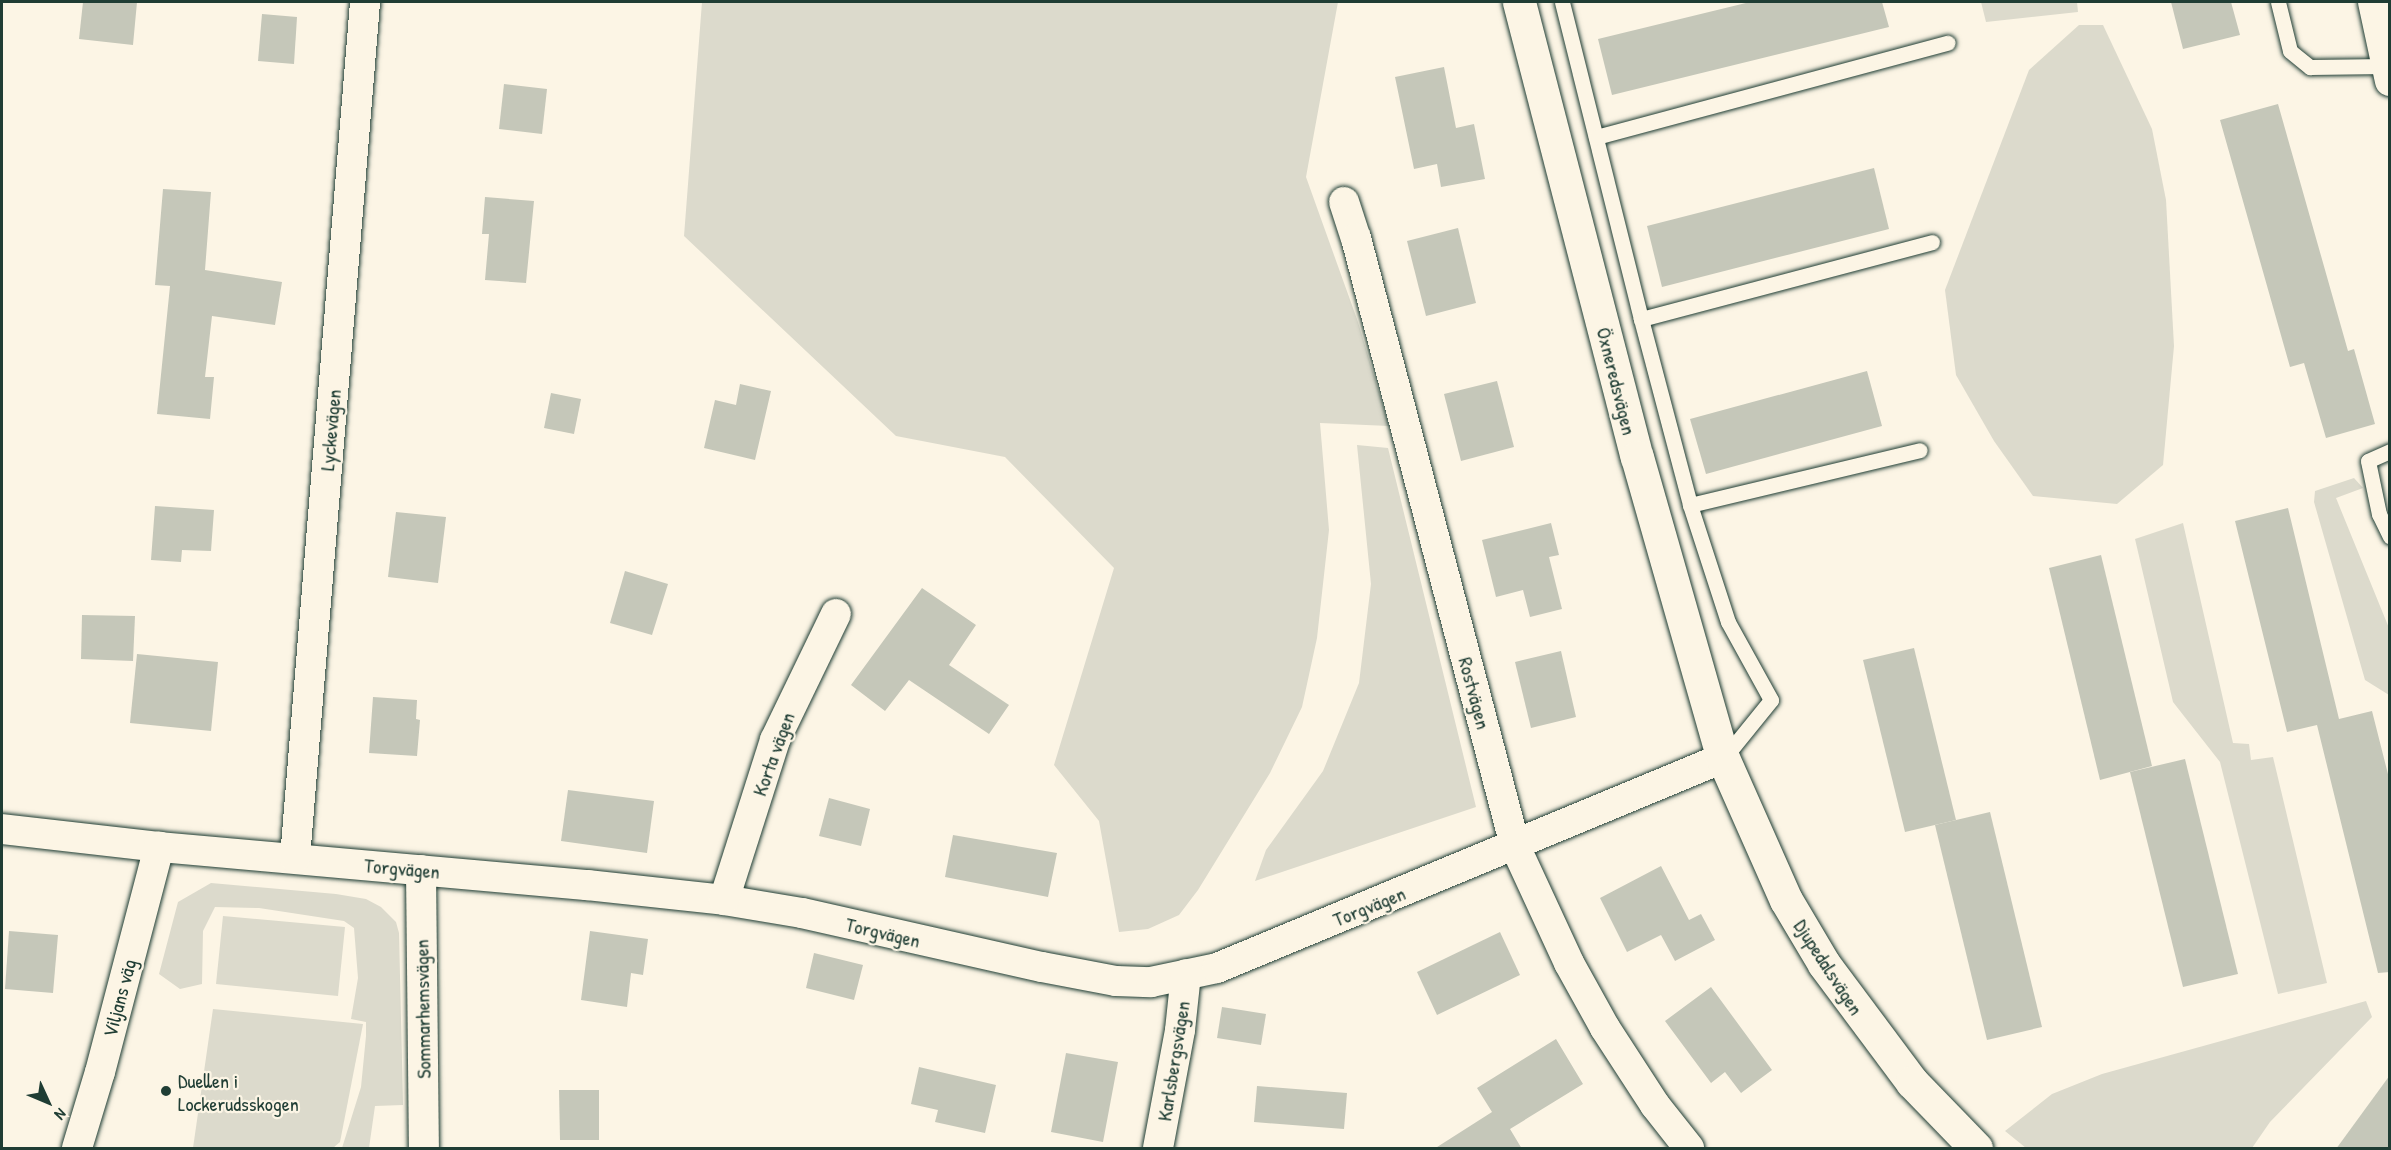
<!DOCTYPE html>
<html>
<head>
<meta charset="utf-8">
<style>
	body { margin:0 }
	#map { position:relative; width:2391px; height:1150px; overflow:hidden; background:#fcf5e5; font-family:"Patrick Hand",sans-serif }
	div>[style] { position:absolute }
	.green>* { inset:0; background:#dcdacc }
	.building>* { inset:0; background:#c5c7b9 }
	.roads { filter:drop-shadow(0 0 2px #1f3d34) drop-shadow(0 0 2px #1f3d34) }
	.lane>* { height:15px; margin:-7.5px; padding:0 7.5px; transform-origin:7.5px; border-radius:7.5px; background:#fcf5e5 }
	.street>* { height:30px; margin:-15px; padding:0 15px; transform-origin:15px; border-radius:15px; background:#fcf5e5 }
	.secondary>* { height:33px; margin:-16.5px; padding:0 16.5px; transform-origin:16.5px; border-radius:16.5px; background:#fcf5e5 }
	.dots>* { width:16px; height:16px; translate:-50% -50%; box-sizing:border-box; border:3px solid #fcf5e5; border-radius:50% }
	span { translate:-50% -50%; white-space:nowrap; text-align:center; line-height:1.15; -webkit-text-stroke:4.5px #fcf5e5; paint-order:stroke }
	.street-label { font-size:20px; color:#1f3d34 }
	.poi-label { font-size:20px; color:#1f3d34 }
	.left { translate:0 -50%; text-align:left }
	.frame { position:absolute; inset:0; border:3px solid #1f3d34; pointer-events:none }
	.north { position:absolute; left:18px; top:1072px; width:60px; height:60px; -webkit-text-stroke:4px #fcf5e5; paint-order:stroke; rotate:134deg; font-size:16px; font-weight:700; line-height:24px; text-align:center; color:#1f3d34 }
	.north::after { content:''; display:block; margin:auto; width:21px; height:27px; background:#1f3d34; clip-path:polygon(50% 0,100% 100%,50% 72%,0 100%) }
</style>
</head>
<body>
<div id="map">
	<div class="green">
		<div style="clip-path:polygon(702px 2px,1338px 2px,1306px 177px,1358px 322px,1389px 426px,1320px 423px,1329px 530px,1317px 638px,1302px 707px,1270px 773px,1198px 890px,1179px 915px,1148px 929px,1119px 932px,1099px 821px,1054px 765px,1114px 568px,1005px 457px,896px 436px,684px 236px)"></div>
		<div style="clip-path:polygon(1981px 2px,2077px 2px,2078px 12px,1986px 22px)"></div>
		<div style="clip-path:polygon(2079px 25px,2103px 25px,2152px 129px,2166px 200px,2174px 346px,2163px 465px,2117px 504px,2033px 496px,1994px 441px,1956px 375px,1945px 290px,2029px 70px)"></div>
		<div style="clip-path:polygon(1357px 445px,1388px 448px,1476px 807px,1255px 881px,1266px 850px,1323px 771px,1359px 683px,1371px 584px)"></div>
		<div style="clip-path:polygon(2354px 478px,2363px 488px,2336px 498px,2389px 628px,2389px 695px,2365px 680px,2314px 502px,2315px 491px)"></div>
		<div style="clip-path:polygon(2183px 523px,2233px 743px,2249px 744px,2251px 760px,2273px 757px,2327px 983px,2278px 994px,2220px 762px,2173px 702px,2135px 539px)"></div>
		<div style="clip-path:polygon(211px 883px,336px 894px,366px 899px,381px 907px,396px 922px,399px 933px,403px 1105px,375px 1106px,369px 1148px,342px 1148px,361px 1087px,366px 1036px,366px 1022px,351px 1019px,358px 978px,354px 928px,344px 921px,259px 908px,215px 907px,203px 931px,202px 984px,180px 989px,159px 974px,178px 902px)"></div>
		<div style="clip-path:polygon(223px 916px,345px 927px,338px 996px,216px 984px)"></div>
		<div style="clip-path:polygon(2366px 1001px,2372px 1017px,2270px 1122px,2252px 1148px,2026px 1148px,2005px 1131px,2052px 1094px,2102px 1074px)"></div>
		<div style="clip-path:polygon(213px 1009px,363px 1024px,340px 1142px,333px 1148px,193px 1148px)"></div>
	</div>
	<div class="building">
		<div style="clip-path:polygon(83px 2px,137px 2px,133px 45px,79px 39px)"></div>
		<div style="clip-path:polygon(1750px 2px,1882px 2px,1889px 27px,1612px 95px,1598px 39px)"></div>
		<div style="clip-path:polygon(2171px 2px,2231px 2px,2240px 35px,2183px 49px)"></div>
		<div style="clip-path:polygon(262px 14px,297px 17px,294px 64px,258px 61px)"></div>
		<div style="clip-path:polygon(1444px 67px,1456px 128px,1474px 124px,1485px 179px,1441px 187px,1437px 164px,1414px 169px,1395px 77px)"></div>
		<div style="clip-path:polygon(504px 84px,547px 89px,542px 134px,499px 129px)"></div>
		<div style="clip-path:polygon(2278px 104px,2348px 351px,2354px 349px,2375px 424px,2326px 438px,2304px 363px,2290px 367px,2220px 120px)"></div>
		<div style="clip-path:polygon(1874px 168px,1889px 229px,1662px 287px,1647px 226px)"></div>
		<div style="clip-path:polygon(163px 189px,211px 192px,205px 270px,282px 282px,275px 325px,212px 316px,205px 377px,214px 377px,210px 419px,157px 414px,170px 286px,155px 285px)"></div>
		<div style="clip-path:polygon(485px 197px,534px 201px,526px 283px,485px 280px,489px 234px,482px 234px)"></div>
		<div style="clip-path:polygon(1458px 228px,1476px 303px,1426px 316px,1407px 241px)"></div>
		<div style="clip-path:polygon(1867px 371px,1882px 426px,1706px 474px,1690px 419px)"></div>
		<div style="clip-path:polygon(1497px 381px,1514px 447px,1461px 461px,1444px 394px)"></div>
		<div style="clip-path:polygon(740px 384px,771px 391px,755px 460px,704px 448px,715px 400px,736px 405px)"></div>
		<div style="clip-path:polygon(551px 393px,581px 399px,574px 434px,544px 428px)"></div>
		<div style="clip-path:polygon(155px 506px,214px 510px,211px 551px,182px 550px,181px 562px,151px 560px)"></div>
		<div style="clip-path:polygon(2288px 508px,2339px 719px,2372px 711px,2390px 782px,2390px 972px,2378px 973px,2317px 725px,2287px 732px,2235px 521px)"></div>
		<div style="clip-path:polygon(396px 512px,446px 517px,438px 583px,388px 577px)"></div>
		<div style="clip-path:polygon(1551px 523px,1559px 555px,1549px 557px,1562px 609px,1530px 617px,1523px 590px,1496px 597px,1482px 540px)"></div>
		<div style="clip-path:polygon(2101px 555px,2152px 766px,2100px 780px,2049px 568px)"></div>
		<div style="clip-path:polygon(625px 571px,668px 584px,652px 635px,610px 623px)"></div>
		<div style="clip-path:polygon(922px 588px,976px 625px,949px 665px,1009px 705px,989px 734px,909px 680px,885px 711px,851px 685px)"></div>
		<div style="clip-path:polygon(82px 615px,135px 616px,133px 661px,81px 659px)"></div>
		<div style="clip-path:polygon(1914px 648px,1956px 820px,1905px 832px,1863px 660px)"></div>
		<div style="clip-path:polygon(1561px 651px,1576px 717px,1531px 728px,1515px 662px)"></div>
		<div style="clip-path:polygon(137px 654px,218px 662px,211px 731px,130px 723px)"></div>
		<div style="clip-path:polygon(373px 697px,417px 700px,416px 719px,420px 720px,417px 756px,369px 753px)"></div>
		<div style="clip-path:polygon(2185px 759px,2238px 974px,2183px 987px,2130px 772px)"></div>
		<div style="clip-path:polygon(568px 790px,654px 801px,647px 853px,561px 841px)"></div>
		<div style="clip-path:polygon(829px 798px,870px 809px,861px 846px,819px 836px)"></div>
		<div style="clip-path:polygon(1990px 812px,2042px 1027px,1987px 1040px,1935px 825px)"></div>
		<div style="clip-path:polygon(953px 835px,1057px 853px,1048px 897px,945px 877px)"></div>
		<div style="clip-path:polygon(1661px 866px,1689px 920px,1701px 914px,1715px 940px,1675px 961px,1661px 935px,1627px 952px,1600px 898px)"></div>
		<div style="clip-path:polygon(9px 931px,58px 935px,53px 993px,5px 989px)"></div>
		<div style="clip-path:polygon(590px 931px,648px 939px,643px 975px,631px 973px,627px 1007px,581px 1000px)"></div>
		<div style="clip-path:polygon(1500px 932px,1520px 975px,1437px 1015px,1417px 972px)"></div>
		<div style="clip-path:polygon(814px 953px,863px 965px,854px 1000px,806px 988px)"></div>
		<div style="clip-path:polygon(1711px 987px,1772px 1070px,1741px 1093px,1725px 1072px,1711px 1083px,1665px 1021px)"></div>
		<div style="clip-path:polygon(1222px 1007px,1266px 1014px,1261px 1045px,1217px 1038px)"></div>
		<div style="clip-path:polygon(1556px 1039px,1583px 1084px,1510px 1129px,1522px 1149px,1434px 1149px,1492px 1112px,1477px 1088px)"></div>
		<div style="clip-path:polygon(1066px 1053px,1118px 1062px,1103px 1142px,1051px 1132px)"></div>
		<div style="clip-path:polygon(919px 1067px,996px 1085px,985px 1133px,935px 1122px,938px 1110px,911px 1104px)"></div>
		<div style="clip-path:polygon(2390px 1075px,2390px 1149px,2336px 1149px)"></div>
		<div style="clip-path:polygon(1257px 1086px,1347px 1093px,1344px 1129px,1254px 1122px)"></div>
		<div style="clip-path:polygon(559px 1090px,599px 1090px,599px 1140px,560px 1140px)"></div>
	</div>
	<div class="roads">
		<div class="lane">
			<div style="left:1562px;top:2px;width:327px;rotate:76deg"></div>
			<div style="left:1641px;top:319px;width:192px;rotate:75.2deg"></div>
			<div style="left:1690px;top:505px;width:123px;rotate:72deg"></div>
			<div style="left:1728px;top:622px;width:89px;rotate:61.1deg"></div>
			<div style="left:1771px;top:700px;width:75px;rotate:129deg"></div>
			<div style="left:2278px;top:2px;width:50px;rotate:76.2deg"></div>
			<div style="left:2290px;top:51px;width:26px;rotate:39deg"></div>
			<div style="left:2310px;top:67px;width:76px;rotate:-0.8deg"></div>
			<div style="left:1596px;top:137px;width:364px;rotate:-15deg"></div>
			<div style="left:1641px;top:319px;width:301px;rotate:-14.8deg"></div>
			<div style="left:2390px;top:451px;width:24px;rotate:156deg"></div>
			<div style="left:2368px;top:461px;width:54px;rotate:78.3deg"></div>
			<div style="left:2379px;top:514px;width:25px;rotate:64deg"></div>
			<div style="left:1690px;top:505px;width:236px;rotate:-13.4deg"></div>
		</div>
		<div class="street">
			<div style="left:2373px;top:2px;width:81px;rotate:77.9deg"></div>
			<div style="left:1344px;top:202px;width:38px;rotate:72deg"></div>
			<div style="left:1356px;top:238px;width:628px;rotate:75.34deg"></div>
			<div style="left:1515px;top:846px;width:129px;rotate:65.2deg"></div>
			<div style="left:1569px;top:963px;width:74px;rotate:61deg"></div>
			<div style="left:1605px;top:1028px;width:92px;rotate:57deg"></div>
			<div style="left:1655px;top:1105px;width:55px;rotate:51.7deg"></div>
			<div style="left:2px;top:829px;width:158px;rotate:6.5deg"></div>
			<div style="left:159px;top:847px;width:430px;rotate:5.1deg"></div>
			<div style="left:587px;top:885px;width:138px;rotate:6.2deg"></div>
			<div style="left:724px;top:900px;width:79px;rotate:9.5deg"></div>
			<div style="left:802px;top:913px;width:246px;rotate:12.7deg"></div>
			<div style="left:1042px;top:967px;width:75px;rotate:10.7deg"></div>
			<div style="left:1116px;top:981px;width:35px;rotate:2deg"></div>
			<div style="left:1151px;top:982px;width:67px;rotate:-12deg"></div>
			<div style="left:1217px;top:968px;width:548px;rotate:-22.54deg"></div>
			<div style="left:295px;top:858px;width:859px;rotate:-85.32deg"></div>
			<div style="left:421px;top:870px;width:278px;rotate:89.4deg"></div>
			<div style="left:724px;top:900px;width:168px;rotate:-72.3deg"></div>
			<div style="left:775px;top:740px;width:140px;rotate:-64.2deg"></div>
			<div style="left:77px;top:1148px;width:79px;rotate:-73.2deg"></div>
			<div style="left:100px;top:1072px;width:233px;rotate:-75.3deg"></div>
			<div style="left:1158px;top:1148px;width:120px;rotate:-79.4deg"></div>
			<div style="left:1180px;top:1030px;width:56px;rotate:-83.9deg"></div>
		</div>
		<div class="secondary">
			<div style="left:1519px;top:2px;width:470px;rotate:75.5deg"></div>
			<div style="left:1637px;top:457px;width:313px;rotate:74.1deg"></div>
			<div style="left:1723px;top:758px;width:155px;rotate:66.1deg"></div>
			<div style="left:1786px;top:900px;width:74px;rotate:59.3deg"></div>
			<div style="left:1824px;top:964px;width:147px;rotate:53.3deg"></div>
			<div style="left:1912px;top:1082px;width:92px;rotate:45.9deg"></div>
		</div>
	</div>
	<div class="dots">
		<div style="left:166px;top:1091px;background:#1f3d34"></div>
	</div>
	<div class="street-label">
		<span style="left:1617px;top:381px;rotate:76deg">Öxneredsvägen</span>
		<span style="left:330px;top:430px;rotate:-85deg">Lyckevägen</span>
		<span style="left:1475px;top:693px;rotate:75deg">Rostvägen</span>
		<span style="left:773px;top:754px;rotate:-70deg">Korta vägen</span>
		<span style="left:402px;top:868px;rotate:5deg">Torgvägen</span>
		<span style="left:1369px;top:906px;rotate:-22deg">Torgvägen</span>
		<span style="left:883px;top:932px;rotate:13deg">Torgvägen</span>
		<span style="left:1829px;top:967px;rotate:57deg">Djupedalsvägen</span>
		<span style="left:119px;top:998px;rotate:-75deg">Viljans väg</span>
		<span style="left:422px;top:1009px;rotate:-91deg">Sommarhemsvägen</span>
		<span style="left:1173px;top:1061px;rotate:-81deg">Karlsbergsvägen</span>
	</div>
	<div class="poi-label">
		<span class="left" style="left:178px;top:1092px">Duellen i<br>Lockerudsskogen</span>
	</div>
	<div class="frame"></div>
	<div class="north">N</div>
</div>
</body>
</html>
